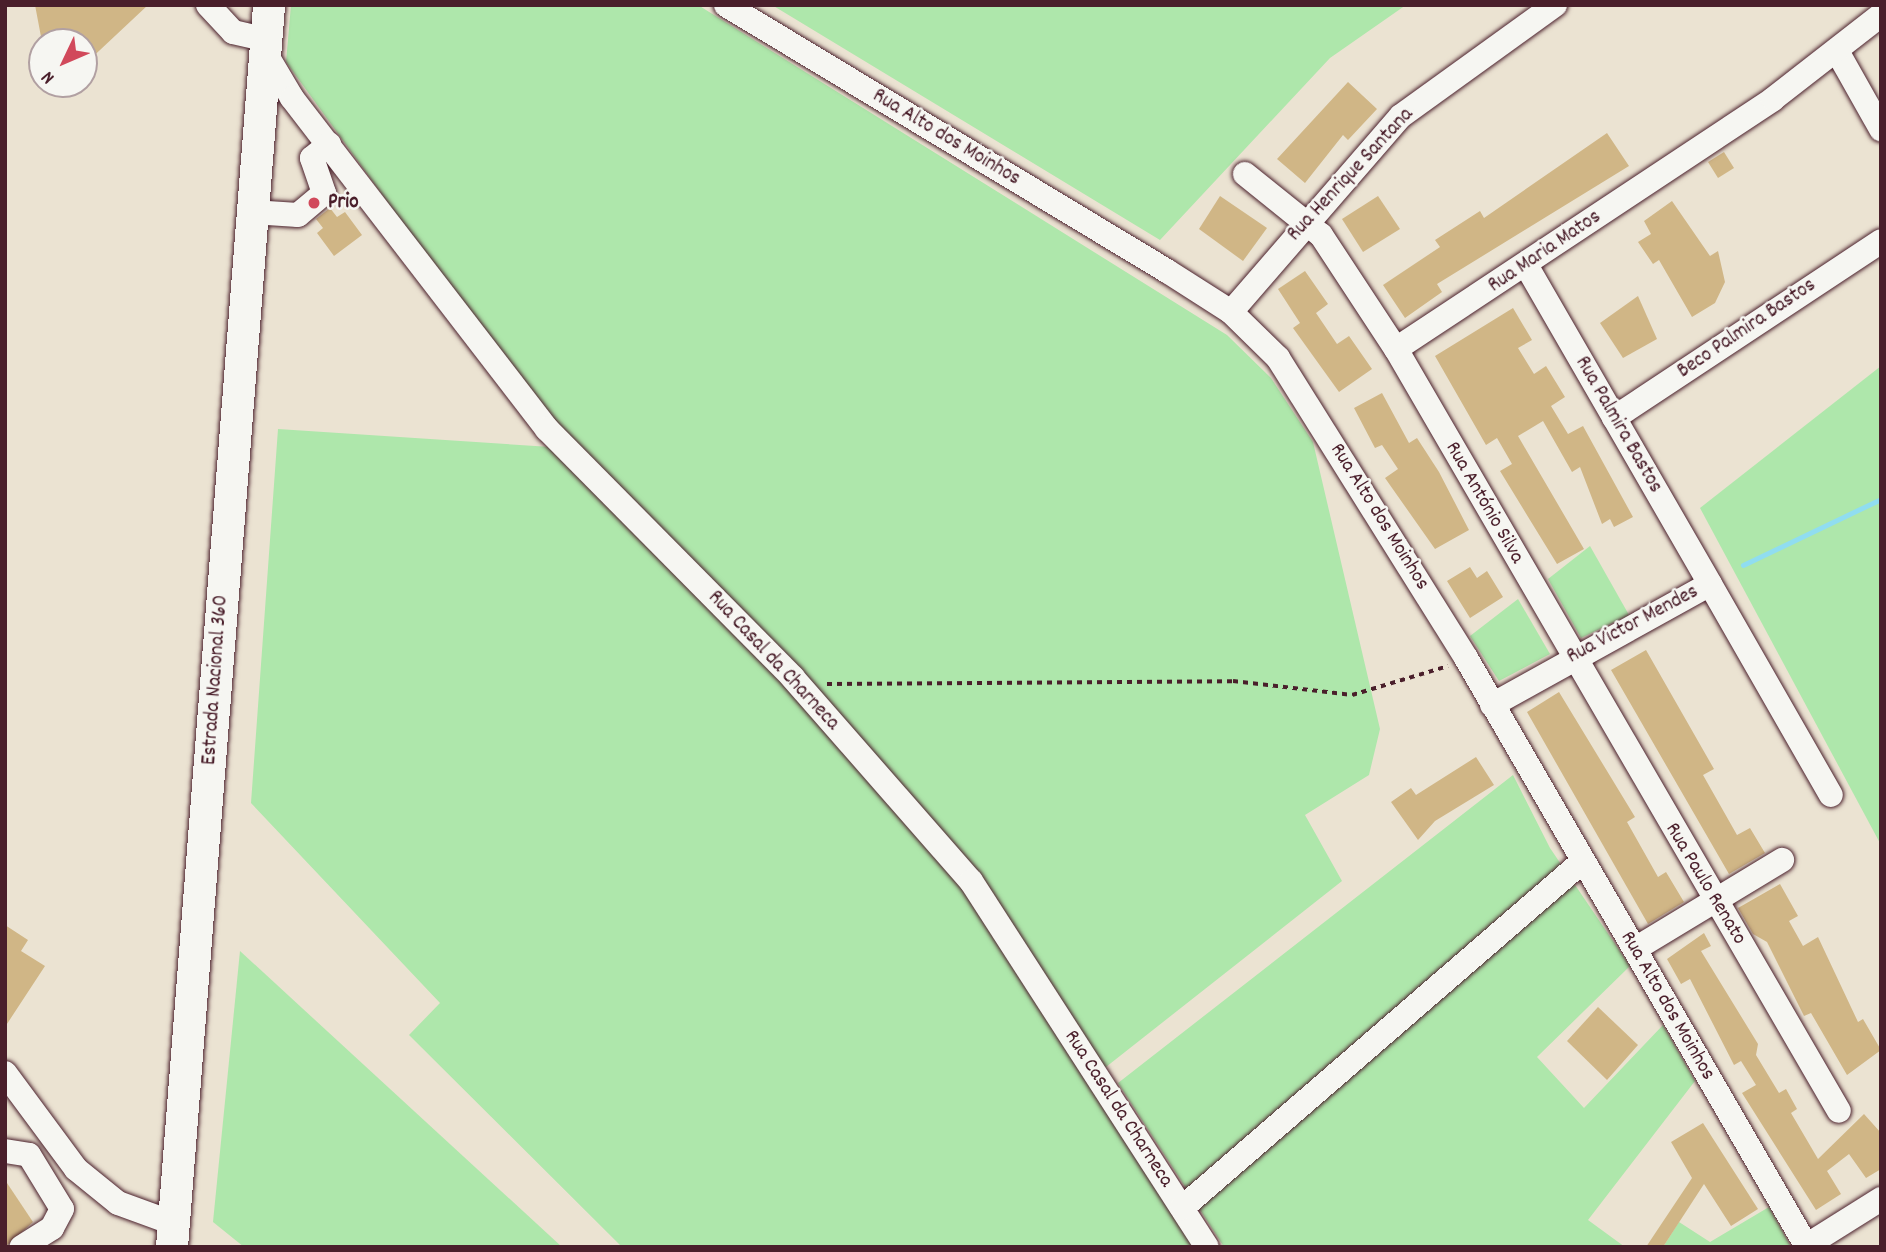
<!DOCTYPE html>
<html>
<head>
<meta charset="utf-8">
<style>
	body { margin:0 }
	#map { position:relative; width:1886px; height:1252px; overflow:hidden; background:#ebe3d2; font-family:Dekko,sans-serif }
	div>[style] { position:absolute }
	.green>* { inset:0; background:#aee7ab }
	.stream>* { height:5px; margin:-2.5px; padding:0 2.5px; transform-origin:2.5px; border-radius:2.5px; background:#90ddf0 }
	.building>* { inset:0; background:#d0b686 }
	.path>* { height:3.5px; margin-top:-1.75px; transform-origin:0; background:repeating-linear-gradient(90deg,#4a1f2b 0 5px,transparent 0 10px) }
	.roads { filter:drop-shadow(0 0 2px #4a1f2b) drop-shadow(0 0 2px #4a1f2b) }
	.minor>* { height:24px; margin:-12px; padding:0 12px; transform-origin:12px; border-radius:12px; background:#f6f6f2 }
	.major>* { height:32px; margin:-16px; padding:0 16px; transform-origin:16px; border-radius:16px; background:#f6f6f2 }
	.dots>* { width:19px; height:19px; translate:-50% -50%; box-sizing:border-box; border:4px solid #f6f6f2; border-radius:50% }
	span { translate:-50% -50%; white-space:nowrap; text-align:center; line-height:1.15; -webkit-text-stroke:5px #f6f6f2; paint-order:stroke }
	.street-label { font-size:21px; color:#4a1f2b }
	.poi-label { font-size:21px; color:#4a1f2b; font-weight:700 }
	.left { translate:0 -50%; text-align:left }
	.frame { position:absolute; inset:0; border:7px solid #4a1f2b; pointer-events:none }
	.north { position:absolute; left:28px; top:28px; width:70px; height:70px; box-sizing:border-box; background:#f6f6f2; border:2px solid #b1a0a2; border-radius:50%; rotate:226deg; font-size:19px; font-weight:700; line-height:28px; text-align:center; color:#4a1f2b }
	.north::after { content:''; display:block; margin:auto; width:24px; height:32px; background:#d1495b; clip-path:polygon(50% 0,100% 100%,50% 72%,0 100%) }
</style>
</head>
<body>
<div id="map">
	<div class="green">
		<div style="clip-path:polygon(291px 5px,698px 5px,1227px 335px,1271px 378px,1313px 442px,1380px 729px,1369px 775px,1305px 815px,1342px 881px,1092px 1078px,1199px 1247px,622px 1247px,409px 1035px,440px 1003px,251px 803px,278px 429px,566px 448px,286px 62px)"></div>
		<div style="clip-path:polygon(772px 5px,1406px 5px,1330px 58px,1160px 240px)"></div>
		<div style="clip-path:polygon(1881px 366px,1881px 845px,1700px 508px)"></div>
		<div style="clip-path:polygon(1590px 546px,1629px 615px,1581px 638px,1548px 579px)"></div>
		<div style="clip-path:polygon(1518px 599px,1550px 654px,1499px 681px,1470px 636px)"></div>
		<div style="clip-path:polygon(1513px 775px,1550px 848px,1630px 966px,1537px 1057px,1584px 1108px,1663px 1025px,1695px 1081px,1588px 1220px,1625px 1247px,1224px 1247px,1118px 1083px)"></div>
		<div style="clip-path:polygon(240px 951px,562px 1247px,244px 1247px,213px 1222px)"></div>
		<div style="clip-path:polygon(1769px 1207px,1791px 1247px,1663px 1247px,1679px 1222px,1710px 1242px)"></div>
	</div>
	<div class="stream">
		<div style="left:1743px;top:565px;width:153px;rotate:-25.6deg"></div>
	</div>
	<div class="building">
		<div style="clip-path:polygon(35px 5px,148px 5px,84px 65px,84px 42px,42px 42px)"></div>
		<div style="clip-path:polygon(1348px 82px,1377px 109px,1348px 140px,1343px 135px,1305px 183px,1277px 159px)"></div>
		<div style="clip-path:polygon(1607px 133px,1629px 166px,1437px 284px,1442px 292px,1405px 318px,1383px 285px,1440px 247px,1435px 240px,1480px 211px,1484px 218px)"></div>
		<div style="clip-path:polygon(1724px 152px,1734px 168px,1718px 178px,1708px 162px)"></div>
		<div style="clip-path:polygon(1220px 196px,1267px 228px,1243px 261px,1199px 229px)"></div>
		<div style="clip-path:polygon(1378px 196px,1400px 229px,1363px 252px,1342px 219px)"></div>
		<div style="clip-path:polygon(1672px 201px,1710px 256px,1718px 251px,1725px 282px,1715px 303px,1692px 317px,1659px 260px,1653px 264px,1638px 242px,1651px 234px,1644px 221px)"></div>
		<div style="clip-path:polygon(330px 208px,337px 217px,345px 212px,362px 235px,334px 256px,317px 233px,323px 228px,316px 219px)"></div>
		<div style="clip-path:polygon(1305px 271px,1328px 304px,1316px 313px,1337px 344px,1349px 336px,1372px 369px,1339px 392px,1293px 328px,1300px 323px,1278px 289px)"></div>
		<div style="clip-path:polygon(1638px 296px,1657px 339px,1623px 358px,1600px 323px)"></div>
		<div style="clip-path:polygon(1513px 308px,1532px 340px,1518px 348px,1534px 374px,1546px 366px,1565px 397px,1551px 406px,1568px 434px,1583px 426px,1633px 517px,1614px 527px,1610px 519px,1602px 524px,1580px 467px,1572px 472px,1543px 421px,1518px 436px,1584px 549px,1557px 564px,1500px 471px,1512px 464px,1497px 438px,1486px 445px,1435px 356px)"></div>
		<div style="clip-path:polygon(1382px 393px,1409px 443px,1417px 438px,1439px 472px,1469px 530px,1435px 549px,1385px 478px,1398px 469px,1382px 445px,1375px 448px,1354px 408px)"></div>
		<div style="clip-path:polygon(1470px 567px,1477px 578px,1487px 571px,1503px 597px,1470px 618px,1447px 581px)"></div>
		<div style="clip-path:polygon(1646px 650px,1714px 769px,1703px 775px,1737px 835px,1750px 828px,1765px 853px,1729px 874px,1611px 670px)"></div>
		<div style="clip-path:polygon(1559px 692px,1635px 817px,1627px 822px,1658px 877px,1666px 872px,1684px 902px,1648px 924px,1527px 712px)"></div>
		<div style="clip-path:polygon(1476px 757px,1494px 785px,1435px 821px,1418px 840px,1391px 802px,1411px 788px,1416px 795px)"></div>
		<div style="clip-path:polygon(1780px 884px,1798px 916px,1789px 921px,1803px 946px,1818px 937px,1858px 1022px,1863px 1019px,1881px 1050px,1847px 1075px,1811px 1013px,1804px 1016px,1767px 942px,1753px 934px,1738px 908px)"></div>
		<div style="clip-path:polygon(5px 925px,28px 940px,21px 951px,45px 966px,5px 1027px)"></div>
		<div style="clip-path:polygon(1704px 933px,1711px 946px,1701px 951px,1758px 1044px,1756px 1055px,1779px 1093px,1786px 1089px,1797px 1109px,1791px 1113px,1818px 1159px,1864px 1114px,1881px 1133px,1881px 1169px,1866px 1178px,1849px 1154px,1827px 1171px,1841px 1194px,1816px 1210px,1742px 1093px,1756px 1085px,1741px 1061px,1734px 1065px,1690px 979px,1681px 984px,1667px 959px)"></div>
		<div style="clip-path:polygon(1598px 1007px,1638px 1045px,1607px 1080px,1567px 1041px)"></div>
		<div style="clip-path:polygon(1703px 1123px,1758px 1209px,1731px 1226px,1704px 1184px,1663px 1247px,1646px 1247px,1692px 1178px,1671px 1142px)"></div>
		<div style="clip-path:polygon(5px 1180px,33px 1222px,5px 1247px)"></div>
	</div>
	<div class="path">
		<div style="left:827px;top:684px;width:406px;rotate:-0.4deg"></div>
		<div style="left:1233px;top:681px;width:120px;rotate:6.7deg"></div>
		<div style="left:1352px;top:695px;width:100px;rotate:-16.8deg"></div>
	</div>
	<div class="roads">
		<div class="minor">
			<div style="left:208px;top:5px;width:37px;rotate:47deg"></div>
			<div style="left:233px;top:32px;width:35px;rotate:13deg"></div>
			<div style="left:726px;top:5px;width:515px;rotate:31.1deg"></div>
			<div style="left:1167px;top:271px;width:76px;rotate:32.6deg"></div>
			<div style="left:1231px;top:312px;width:66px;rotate:44.4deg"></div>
			<div style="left:1278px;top:358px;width:354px;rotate:57.9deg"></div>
			<div style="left:1466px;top:658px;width:681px;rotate:59.93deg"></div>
			<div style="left:1837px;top:51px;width:90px;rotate:60.6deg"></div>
			<div style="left:266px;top:54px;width:51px;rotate:59.4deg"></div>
			<div style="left:292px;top:98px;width:418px;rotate:52.4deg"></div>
			<div style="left:547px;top:429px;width:350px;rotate:45.3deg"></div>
			<div style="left:793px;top:678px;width:270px;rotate:48.8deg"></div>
			<div style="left:971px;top:881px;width:435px;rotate:57.2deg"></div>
			<div style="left:1245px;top:174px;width:97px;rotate:38.8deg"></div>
			<div style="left:1321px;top:235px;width:136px;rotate:56.7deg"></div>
			<div style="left:1396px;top:349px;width:452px;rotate:-33.5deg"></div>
			<div style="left:1773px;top:99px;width:137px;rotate:-37.9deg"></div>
			<div style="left:252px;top:212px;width:46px;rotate:3.7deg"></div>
			<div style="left:298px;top:215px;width:34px;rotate:-40deg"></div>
			<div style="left:324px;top:193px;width:37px;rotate:-109deg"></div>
			<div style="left:312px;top:158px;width:22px;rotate:-39deg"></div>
			<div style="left:1526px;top:265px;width:368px;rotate:60deg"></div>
			<div style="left:1231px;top:312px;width:259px;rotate:-49.1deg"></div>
			<div style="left:1401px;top:116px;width:190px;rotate:-35.8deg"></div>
			<div style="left:1396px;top:349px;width:881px;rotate:59.83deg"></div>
			<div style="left:1614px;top:418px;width:320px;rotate:-33.5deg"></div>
			<div style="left:1492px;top:705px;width:249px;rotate:-29deg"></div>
			<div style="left:1710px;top:584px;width:243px;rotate:60.2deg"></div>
			<div style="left:1635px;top:949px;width:172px;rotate:-31.2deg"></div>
			<div style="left:5px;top:1073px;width:119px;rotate:53.5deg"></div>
			<div style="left:76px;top:1169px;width:54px;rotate:39deg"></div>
			<div style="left:118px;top:1203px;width:59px;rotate:20deg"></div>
			<div style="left:5px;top:1151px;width:24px;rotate:9deg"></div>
			<div style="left:29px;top:1155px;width:63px;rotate:58.6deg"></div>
			<div style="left:62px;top:1209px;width:21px;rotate:118deg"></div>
			<div style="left:52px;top:1228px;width:36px;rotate:148deg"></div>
			<div style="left:1182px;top:1208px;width:530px;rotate:-40.87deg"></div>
			<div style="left:1806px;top:1246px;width:89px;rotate:-32.1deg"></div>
		</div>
		<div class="major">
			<div style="left:172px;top:1247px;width:1246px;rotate:-85.53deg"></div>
		</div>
	</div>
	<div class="dots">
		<div style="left:314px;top:203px;background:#d1495b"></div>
	</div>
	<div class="street-label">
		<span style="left:946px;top:138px;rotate:31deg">Rua Alto dos Moinhos</span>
		<span style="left:1351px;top:175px;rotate:-47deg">Rua Henrique Santana</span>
		<span style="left:1545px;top:252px;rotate:-34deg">Rua Maria Matos</span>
		<span style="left:1747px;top:329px;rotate:-34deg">Beco Palmira Bastos</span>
		<span style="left:1618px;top:425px;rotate:60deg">Rua Palmira Bastos</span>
		<span style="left:1484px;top:503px;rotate:60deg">Rua António Silva</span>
		<span style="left:1379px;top:517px;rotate:58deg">Rua Alto dos Moinhos</span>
		<span style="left:1633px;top:625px;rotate:-28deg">Rua Victor Mendes</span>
		<span style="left:773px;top:661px;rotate:47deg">Rua Casal da Charneca</span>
		<span style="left:216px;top:680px;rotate:-86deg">Estrada Nacional 360</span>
		<span style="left:1705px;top:884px;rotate:59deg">Rua Paulo Renato</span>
		<span style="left:1667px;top:1006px;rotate:60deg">Rua Alto dos Moinhos</span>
		<span style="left:1118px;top:1109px;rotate:57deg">Rua Casal da Charneca</span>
	</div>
	<div class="poi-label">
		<span class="left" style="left:328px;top:203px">Prio</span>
	</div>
	<div class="frame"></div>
	<div class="north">N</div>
</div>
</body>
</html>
